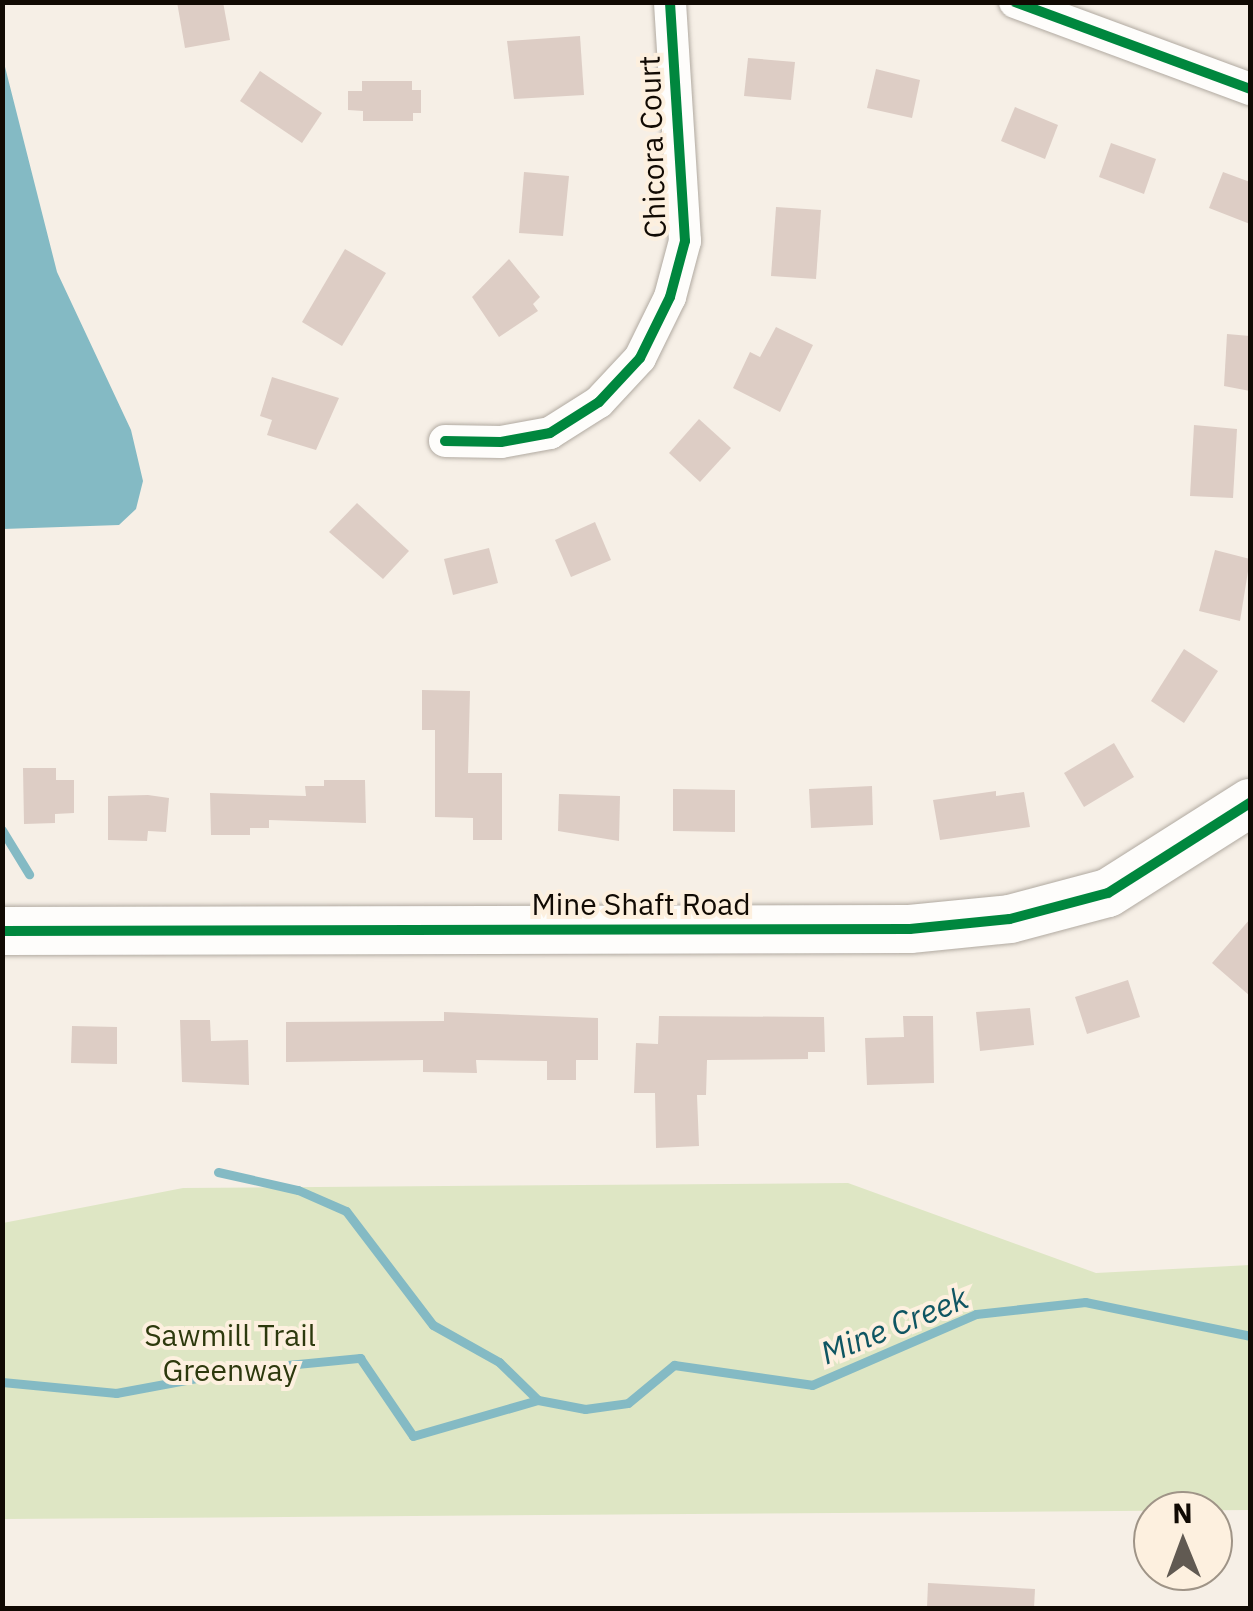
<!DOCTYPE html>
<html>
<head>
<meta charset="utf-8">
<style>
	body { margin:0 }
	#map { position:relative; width:1253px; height:1611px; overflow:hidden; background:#f6efe6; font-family:"IBM Plex Sans",sans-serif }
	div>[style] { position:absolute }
	.green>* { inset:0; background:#dee6c4 }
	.water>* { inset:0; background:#84bac4 }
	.stream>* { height:9px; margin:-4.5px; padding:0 4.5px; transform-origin:4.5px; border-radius:4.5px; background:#84bac4 }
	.building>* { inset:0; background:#ddcdc5 }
	.roads { filter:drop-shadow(0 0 2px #b1aaa1) drop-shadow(0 0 2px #b1aaa1) }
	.street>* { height:32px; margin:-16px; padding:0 16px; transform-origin:16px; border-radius:16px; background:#fefdfb }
	.secondary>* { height:48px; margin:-24px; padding:0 24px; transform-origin:24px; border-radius:24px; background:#fefdfb }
	.cycleway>* { height:10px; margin:-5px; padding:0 5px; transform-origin:5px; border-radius:5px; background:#00873e }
	span { translate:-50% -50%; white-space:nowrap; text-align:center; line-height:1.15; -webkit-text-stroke:8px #fdf0df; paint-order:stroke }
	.street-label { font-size:30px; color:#110a03 }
	.park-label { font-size:30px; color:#2d390d }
	.water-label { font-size:32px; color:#0f5562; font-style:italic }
	.frame { position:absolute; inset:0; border:5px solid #110a03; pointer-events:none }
	.north { position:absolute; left:1133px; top:1491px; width:100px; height:100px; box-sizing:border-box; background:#fdf0df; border:2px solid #9f9487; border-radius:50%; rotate:359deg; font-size:28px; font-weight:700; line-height:40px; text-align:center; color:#110a03 }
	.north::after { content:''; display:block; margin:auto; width:35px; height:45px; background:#615a52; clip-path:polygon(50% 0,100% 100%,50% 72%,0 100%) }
</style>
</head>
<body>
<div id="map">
	<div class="green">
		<div style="clip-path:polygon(848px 1183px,1096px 1273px,1250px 1265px,1250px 1510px,3px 1519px,3px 1223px,183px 1188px)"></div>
	</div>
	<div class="water">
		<div style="clip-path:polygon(2px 55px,57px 272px,131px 430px,143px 481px,136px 509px,119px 525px,3px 529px)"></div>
	</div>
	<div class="stream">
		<div style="left:2px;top:830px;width:52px;rotate:58.5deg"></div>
		<div style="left:218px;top:1172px;width:82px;rotate:12.7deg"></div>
		<div style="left:298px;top:1190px;width:52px;rotate:23.6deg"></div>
		<div style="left:346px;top:1211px;width:143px;rotate:52.7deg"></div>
		<div style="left:433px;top:1325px;width:76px;rotate:29.3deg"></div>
		<div style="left:499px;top:1362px;width:54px;rotate:44.3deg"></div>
		<div style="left:538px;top:1400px;width:48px;rotate:10.8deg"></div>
		<div style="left:585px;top:1409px;width:43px;rotate:-7.9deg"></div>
		<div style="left:628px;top:1403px;width:60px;rotate:-39.6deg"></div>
		<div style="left:674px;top:1365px;width:139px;rotate:8.2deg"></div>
		<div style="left:812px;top:1385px;width:179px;rotate:-23.4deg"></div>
		<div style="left:976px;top:1314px;width:110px;rotate:-6.3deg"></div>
		<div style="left:1085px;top:1302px;width:168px;rotate:11.6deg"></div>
		<div style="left:2px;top:1382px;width:115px;rotate:5.5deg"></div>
		<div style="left:116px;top:1393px;width:131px;rotate:-10.5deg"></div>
		<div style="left:245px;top:1369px;width:116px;rotate:-5.5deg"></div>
		<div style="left:360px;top:1358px;width:94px;rotate:55.8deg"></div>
		<div style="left:413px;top:1436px;width:130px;rotate:-16.1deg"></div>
	</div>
	<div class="building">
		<div style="clip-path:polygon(177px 2px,223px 2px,230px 40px,185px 48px)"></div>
		<div style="clip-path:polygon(580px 36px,584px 95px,514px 99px,507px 41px)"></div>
		<div style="clip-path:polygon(748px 58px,795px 62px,791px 100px,744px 96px)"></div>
		<div style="clip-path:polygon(876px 69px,920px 80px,912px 118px,867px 108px)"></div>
		<div style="clip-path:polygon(260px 71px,322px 113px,302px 143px,240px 101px)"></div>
		<div style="clip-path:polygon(362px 81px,412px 81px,412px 90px,421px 90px,421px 113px,413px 113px,413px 121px,363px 121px,363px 111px,348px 110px,348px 91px,362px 91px)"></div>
		<div style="clip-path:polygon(1015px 107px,1058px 125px,1045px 159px,1001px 141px)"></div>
		<div style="clip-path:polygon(1111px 143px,1156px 159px,1144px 194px,1099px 177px)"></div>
		<div style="clip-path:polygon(524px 172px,569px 176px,563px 236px,519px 233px)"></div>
		<div style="clip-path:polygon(1223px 172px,1250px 182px,1250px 224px,1209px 208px)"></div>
		<div style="clip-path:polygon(776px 207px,821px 210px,816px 279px,771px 276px)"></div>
		<div style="clip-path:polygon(345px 249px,386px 273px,342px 346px,302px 322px)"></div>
		<div style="clip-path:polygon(509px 259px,540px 297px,533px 304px,538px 311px,499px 337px,472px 297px)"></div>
		<div style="clip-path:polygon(776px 327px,813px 345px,780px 412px,733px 388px,750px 352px,760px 357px)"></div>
		<div style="clip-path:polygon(1227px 334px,1250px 336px,1250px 391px,1224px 386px)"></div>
		<div style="clip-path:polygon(272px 377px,339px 398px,316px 450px,267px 435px,272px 420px,260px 416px)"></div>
		<div style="clip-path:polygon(699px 419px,731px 448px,700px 482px,669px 453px)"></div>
		<div style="clip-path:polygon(1194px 425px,1237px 429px,1233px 498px,1190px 496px)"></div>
		<div style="clip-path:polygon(357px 503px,409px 551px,383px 579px,329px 532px)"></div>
		<div style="clip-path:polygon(595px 522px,611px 560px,571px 577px,555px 540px)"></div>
		<div style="clip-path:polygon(489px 548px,498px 583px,453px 595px,444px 559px)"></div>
		<div style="clip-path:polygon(1215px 550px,1250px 559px,1240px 621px,1199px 611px)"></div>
		<div style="clip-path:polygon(1184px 649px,1218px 671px,1184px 723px,1151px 701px)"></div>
		<div style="clip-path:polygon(422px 690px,470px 691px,468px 773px,502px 773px,502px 840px,473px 840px,473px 818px,435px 817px,435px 730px,422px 730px)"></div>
		<div style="clip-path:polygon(1114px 743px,1134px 777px,1084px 807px,1064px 773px)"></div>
		<div style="clip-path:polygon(23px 768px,56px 768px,56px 780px,74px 780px,74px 813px,55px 814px,55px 823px,24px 824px)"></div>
		<div style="clip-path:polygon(324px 780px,365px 780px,366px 823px,269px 820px,269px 828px,250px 828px,250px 835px,211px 835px,210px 793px,306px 796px,305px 786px,324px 786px)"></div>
		<div style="clip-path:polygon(872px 786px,873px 825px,811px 828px,809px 789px)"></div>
		<div style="clip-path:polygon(673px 789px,735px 790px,735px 832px,673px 831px)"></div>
		<div style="clip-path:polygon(996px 791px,996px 796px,1024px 792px,1030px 827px,940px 840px,933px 800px)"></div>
		<div style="clip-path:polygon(559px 794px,620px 796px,619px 841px,558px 831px)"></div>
		<div style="clip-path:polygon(148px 795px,169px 798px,166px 832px,148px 831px,147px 841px,108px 840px,108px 796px)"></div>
		<div style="clip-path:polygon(1250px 919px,1250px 996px,1212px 963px)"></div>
		<div style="clip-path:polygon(1128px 980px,1140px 1017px,1087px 1034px,1075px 997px)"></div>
		<div style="clip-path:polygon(1030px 1008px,1034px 1045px,980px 1051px,976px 1012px)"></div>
		<div style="clip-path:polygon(444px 1012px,598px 1018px,598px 1060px,576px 1060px,576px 1080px,547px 1080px,547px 1061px,476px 1060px,477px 1073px,423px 1072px,423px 1060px,286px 1062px,286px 1022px,444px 1021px)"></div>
		<div style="clip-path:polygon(659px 1016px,824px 1017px,825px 1052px,808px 1052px,808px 1059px,707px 1060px,706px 1095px,697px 1095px,699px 1146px,656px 1148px,655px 1093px,634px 1093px,636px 1043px,658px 1044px)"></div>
		<div style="clip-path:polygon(903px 1016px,933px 1016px,934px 1083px,867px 1085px,865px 1038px,904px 1037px)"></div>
		<div style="clip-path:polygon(180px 1020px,210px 1020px,211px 1041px,248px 1040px,249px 1085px,182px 1082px)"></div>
		<div style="clip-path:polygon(72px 1026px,117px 1027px,117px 1064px,71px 1063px)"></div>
		<div style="clip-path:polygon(928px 1583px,1035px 1589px,1034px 1608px,927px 1608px)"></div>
	</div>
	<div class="roads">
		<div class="street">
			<div style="left:1015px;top:2px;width:251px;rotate:20.3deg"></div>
			<div style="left:445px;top:441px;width:56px;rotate:1deg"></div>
			<div style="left:501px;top:442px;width:50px;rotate:-10.4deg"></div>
			<div style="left:550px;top:433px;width:58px;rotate:-32.3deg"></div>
			<div style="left:599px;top:402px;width:60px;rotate:-47deg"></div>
			<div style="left:640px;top:358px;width:68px;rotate:-63.8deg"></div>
			<div style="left:670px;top:297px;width:58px;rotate:-75deg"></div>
			<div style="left:685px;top:241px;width:239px;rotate:-93.6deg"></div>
		</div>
		<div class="secondary">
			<div style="left:2px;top:931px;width:908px;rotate:-0.13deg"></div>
			<div style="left:910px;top:929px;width:100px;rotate:-5.7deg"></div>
			<div style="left:1010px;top:919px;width:101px;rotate:-14.9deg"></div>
			<div style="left:1108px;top:893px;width:168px;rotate:-32.4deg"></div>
		</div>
	</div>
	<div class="cycleway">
		<div style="left:1015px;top:2px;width:251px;rotate:20.3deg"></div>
		<div style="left:445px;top:441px;width:56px;rotate:1deg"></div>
		<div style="left:501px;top:442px;width:50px;rotate:-10.4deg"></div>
		<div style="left:550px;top:433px;width:58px;rotate:-32.3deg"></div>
		<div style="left:599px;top:402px;width:60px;rotate:-47deg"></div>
		<div style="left:640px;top:358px;width:68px;rotate:-63.8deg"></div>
		<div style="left:670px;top:297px;width:58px;rotate:-75deg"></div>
		<div style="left:685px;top:241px;width:239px;rotate:-93.6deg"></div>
		<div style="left:2px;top:931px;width:908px;rotate:-0.13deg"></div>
		<div style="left:910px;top:929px;width:100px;rotate:-5.7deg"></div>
		<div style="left:1010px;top:919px;width:101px;rotate:-14.9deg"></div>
		<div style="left:1108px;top:893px;width:168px;rotate:-32.4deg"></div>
	</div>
	<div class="street-label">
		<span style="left:652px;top:147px;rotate:-92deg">Chicora Court</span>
		<span style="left:641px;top:904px">Mine Shaft Road</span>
	</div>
	<div class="park-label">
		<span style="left:230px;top:1352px">Sawmill Trail<br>Greenway</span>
	</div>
	<div class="water-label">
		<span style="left:894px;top:1325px;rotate:-22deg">Mine Creek</span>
	</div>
	<div class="frame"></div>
	<div class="north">N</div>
</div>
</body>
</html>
